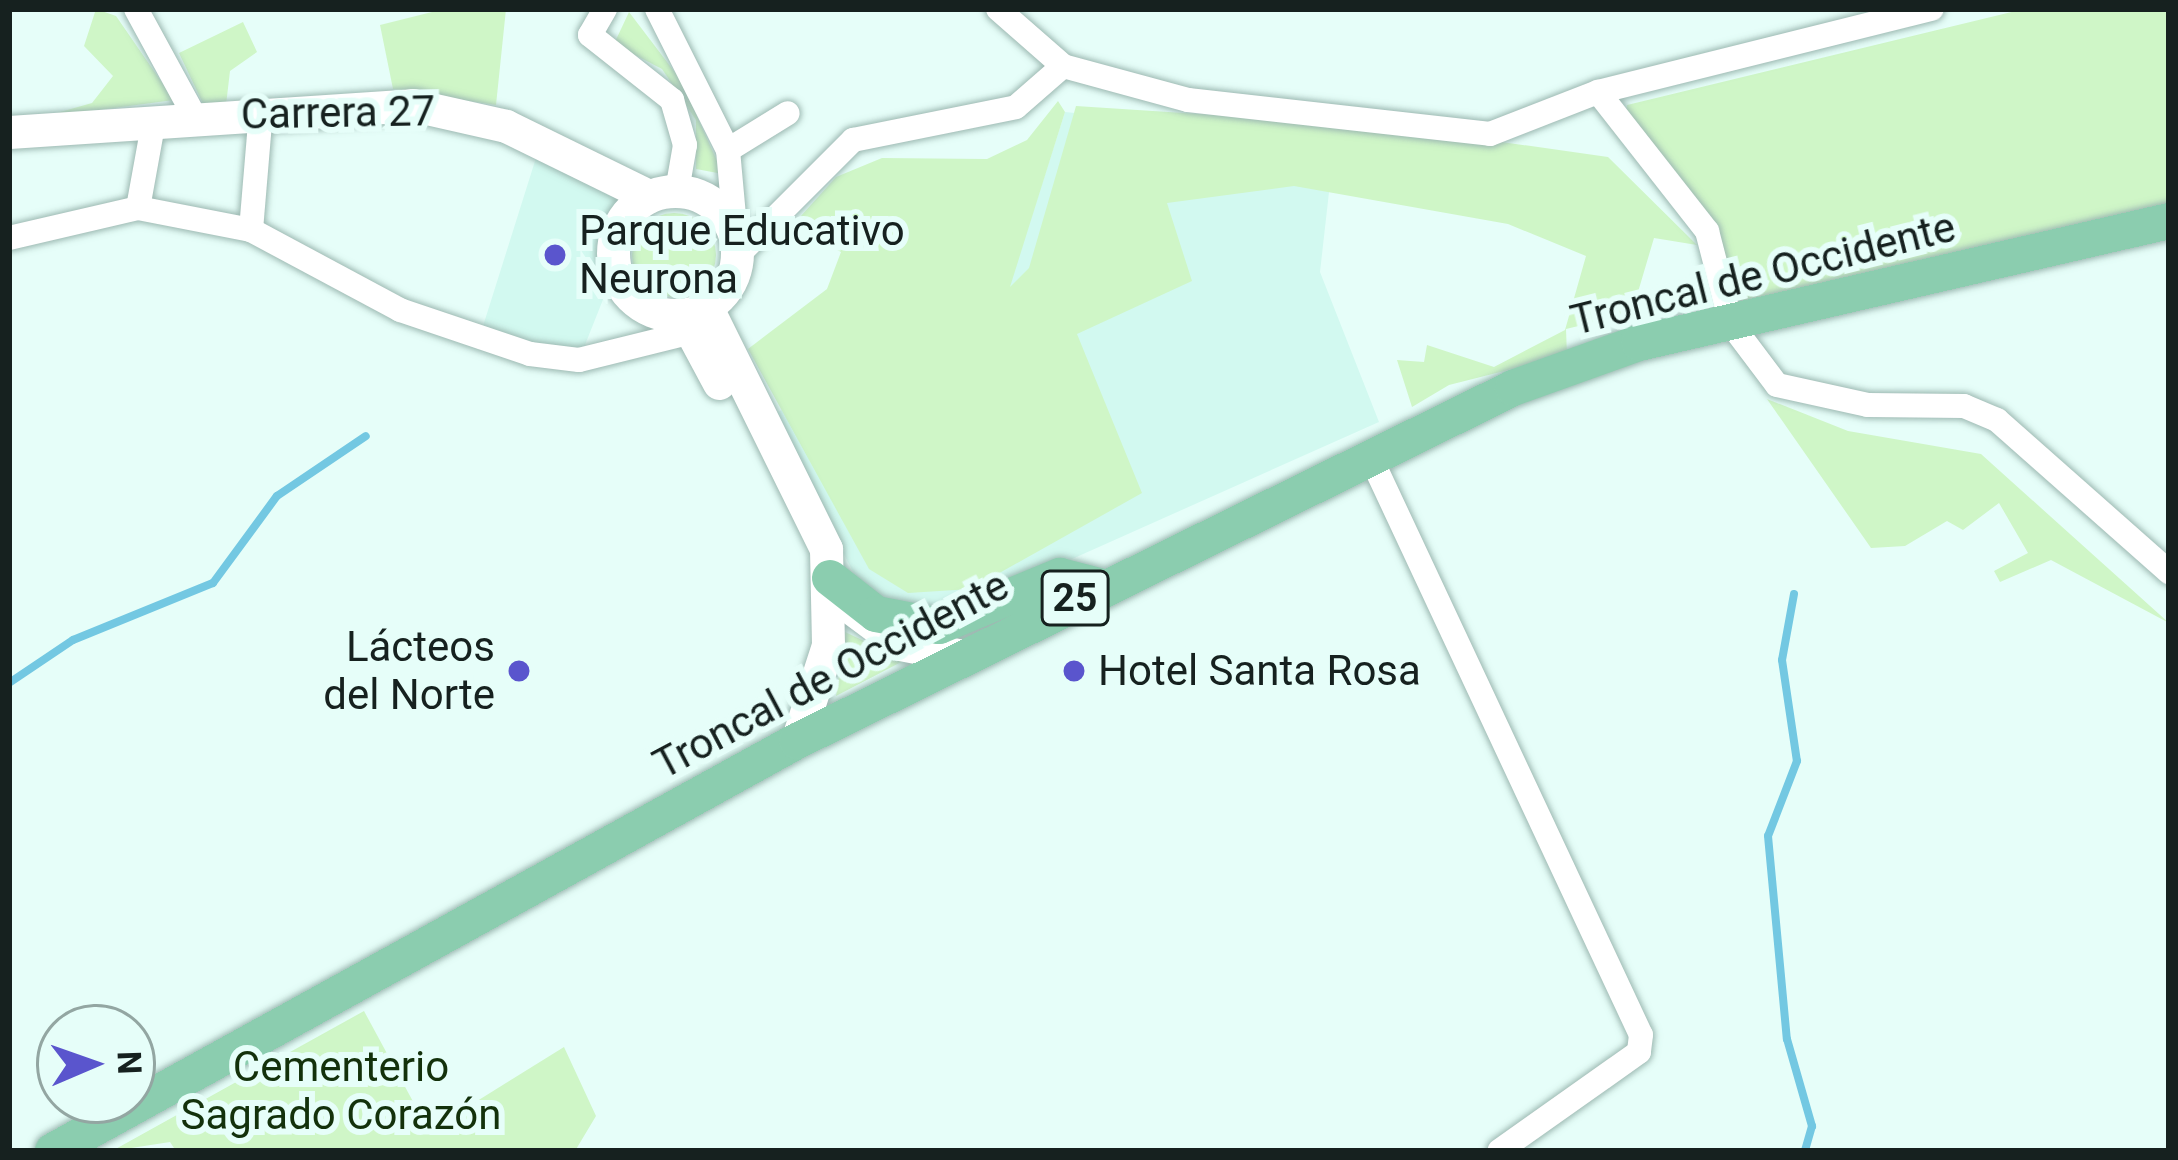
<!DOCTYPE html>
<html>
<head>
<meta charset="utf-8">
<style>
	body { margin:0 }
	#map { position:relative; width:2178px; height:1160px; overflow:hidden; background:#e6fef9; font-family:Roboto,sans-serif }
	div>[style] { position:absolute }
	.built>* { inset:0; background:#d2f9f0 }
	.green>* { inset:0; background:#cff6c7 }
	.round { border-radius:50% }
	.stream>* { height:8px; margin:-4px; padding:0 4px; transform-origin:4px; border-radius:4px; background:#73c8e2 }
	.roads { filter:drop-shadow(0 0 3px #9db9b2) drop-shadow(0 0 3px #9db9b2) }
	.minor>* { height:24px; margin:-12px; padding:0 12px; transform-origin:12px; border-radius:12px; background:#fff }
	.secondary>* { height:33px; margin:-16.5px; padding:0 16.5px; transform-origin:16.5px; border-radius:16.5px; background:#fff }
	.secondary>.ring { margin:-16.5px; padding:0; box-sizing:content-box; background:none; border:33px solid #fff; border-radius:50% }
	.primary>* { height:36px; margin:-18px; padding:0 18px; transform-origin:18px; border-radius:18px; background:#8bcdaf }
	.dots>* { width:33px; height:33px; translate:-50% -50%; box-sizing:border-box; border:6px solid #e6fef9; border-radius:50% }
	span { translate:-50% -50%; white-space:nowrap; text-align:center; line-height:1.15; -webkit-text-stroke:12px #e6fef9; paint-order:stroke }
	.shield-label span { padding:3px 9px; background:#e6fef9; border:3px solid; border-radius:9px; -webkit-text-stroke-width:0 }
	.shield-label { font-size:39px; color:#16211f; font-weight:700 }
	.street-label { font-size:42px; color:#16211f }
	.poi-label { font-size:42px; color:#16211f }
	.left { translate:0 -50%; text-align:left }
	.right { translate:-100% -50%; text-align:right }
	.park-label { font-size:42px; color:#13310b }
	.frame { position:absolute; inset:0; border:12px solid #16211f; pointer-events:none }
	.north { position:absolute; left:36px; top:1004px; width:120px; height:120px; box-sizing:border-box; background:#e6fef9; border:3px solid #93a6a2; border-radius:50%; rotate:88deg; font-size:33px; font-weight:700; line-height:48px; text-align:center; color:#16211f }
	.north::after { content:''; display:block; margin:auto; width:42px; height:54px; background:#5a55cd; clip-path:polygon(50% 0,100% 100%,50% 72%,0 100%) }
</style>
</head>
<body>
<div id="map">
	<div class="built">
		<div style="clip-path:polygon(1065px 112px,1335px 139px,1320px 272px,1379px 422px,971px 604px,915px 608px,863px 591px,772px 415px,1008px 290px)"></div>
		<div style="clip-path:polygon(541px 142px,635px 198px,602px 232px,606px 292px,579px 360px,478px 342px)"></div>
	</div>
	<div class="green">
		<div style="clip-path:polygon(96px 9px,116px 16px,174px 100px,39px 118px,92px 103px,113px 76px,84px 46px)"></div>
		<div style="clip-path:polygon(444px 9px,506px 9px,496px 105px,393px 89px,380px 25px)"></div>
		<div style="clip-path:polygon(2024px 9px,2169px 9px,2169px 206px,1730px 305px,1727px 273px,1625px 127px,1627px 105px)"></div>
		<div style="clip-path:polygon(629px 12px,680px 79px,723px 174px,696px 169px,696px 120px,662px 69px,614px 44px)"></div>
		<div style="clip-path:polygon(243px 22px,257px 52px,230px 71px,226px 105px,205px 108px,179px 53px)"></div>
		<div style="clip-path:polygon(1058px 101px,1065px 112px,1010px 287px,1029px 268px,1076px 106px,1396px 127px,1608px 157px,1697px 245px,1654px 238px,1638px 292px,1669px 304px,1566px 329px,1567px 355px,1449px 385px,1412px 407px,1397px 360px,1424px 362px,1427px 345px,1494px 367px,1565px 330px,1586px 256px,1508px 224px,1294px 186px,1167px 203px,1192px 281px,1077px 334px,1142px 493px,971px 589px,908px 593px,869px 569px,748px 349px,827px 289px,841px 252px,792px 226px,836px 177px,882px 158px,987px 159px,1027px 140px)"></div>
		<div class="round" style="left:632px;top:213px;width:84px;height:84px"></div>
		<div style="clip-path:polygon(1767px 399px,1848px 431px,1981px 454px,2169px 623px,2051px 560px,2000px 582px,1994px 571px,2028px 553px,1999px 503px,1963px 530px,1947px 521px,1905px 546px,1871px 548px)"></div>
		<div style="clip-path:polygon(845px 632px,905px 660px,836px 696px)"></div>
		<div style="clip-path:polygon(364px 1011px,429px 1131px,564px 1047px,596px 1116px,575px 1151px,176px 1151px,170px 1142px,112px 1151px)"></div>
	</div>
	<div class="stream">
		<div style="left:1794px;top:594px;width:67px;rotate:100.3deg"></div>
		<div style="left:1782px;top:660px;width:102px;rotate:81.6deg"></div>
		<div style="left:1797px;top:761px;width:80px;rotate:111.1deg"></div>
		<div style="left:1768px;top:836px;width:204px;rotate:84.7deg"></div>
		<div style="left:1787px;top:1039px;width:91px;rotate:74deg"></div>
		<div style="left:1812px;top:1126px;width:26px;rotate:106deg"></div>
		<div style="left:9px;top:683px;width:77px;rotate:-33.9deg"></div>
		<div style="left:73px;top:640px;width:151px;rotate:-22.2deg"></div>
		<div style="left:213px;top:583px;width:108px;rotate:-53.7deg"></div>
		<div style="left:277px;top:496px;width:107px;rotate:-34deg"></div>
	</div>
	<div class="roads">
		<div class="minor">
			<div style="left:136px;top:9px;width:123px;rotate:61.4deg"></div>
			<div style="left:605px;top:9px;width:30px;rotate:120deg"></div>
			<div style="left:590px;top:35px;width:105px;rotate:38.4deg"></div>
			<div style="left:672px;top:100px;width:47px;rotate:73.9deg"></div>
			<div style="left:685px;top:145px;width:47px;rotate:99.9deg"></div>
			<div style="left:657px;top:9px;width:158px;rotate:63.3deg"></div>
			<div style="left:728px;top:150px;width:88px;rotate:84.8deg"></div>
			<div style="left:998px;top:9px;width:86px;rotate:41.2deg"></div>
			<div style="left:1063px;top:66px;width:130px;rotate:15.2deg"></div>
			<div style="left:1188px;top:100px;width:304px;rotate:6.4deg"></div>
			<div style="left:1490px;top:134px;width:116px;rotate:-21.3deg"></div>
			<div style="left:1598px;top:92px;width:344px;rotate:-14deg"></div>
			<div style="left:1598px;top:92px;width:177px;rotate:51.9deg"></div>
			<div style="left:1707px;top:231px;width:96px;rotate:75.5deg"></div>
			<div style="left:1731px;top:324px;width:76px;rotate:53deg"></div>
			<div style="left:1777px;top:385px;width:93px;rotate:12.4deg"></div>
			<div style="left:1868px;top:405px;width:96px;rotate:0.6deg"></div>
			<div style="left:1964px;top:406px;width:36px;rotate:23deg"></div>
			<div style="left:1997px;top:420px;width:230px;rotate:41.5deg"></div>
			<div style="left:728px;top:150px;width:70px;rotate:-31.7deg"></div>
			<div style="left:138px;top:208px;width:89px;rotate:-79.7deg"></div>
			<div style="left:251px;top:230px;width:118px;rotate:-85.2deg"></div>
			<div style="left:9px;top:238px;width:132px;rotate:-13.1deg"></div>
			<div style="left:138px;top:208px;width:115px;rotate:11deg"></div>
			<div style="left:251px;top:230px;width:169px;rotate:28.2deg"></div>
			<div style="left:400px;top:310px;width:137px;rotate:18.7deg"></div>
			<div style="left:530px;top:354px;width:49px;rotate:7deg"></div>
			<div style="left:579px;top:360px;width:116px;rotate:-13.9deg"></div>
			<div style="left:738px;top:255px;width:163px;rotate:-45deg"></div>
			<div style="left:853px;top:140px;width:166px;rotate:-11.4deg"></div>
			<div style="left:1016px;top:107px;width:62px;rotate:-41.1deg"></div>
			<div style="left:1370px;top:456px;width:639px;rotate:64.92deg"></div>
			<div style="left:1641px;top:1035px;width:17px;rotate:97deg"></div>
			<div style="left:1639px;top:1052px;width:171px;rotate:144.7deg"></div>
		</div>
		<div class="secondary">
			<div style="left:9px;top:132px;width:405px;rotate:-3.8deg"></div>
			<div style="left:413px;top:105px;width:95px;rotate:12.7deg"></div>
			<div style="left:506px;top:126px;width:159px;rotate:26.1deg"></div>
			<div class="ring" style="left:613px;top:191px;width:91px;height:91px"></div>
			<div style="left:707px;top:308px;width:269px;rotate:63.7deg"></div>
			<div style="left:826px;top:549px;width:96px;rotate:88.8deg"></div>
			<div style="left:828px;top:645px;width:101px;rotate:107.9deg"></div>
			<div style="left:683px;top:316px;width:76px;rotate:61.8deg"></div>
			<div style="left:850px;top:607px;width:62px;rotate:36.5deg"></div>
			<div style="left:900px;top:644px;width:64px;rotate:10.8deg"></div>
		</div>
		<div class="primary">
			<div style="left:830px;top:578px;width:58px;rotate:38deg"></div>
			<div style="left:876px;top:614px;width:64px;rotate:10.8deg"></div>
			<div style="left:939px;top:626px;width:131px;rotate:-22.5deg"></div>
			<div style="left:1060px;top:576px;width:40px;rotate:14.4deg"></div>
			<div style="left:53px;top:1151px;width:849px;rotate:-28.86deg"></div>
			<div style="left:797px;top:741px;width:798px;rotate:-26.24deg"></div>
			<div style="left:1513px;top:388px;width:134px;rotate:-19.7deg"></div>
			<div style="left:1639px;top:343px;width:544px;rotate:-12.96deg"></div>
		</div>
	</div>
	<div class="dots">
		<div style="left:555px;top:255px;background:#5a55cd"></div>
		<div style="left:519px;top:671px;background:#5a55cd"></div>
		<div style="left:1074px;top:671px;background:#5a55cd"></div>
	</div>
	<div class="shield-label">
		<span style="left:1075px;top:598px">25</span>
	</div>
	<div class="street-label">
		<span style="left:338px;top:113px;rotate:-1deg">Carrera 27</span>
		<span style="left:1763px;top:274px;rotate:-14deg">Troncal de Occidente</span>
		<span style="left:831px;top:675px;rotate:-28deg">Troncal de Occidente</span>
	</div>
	<div class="poi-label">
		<span class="left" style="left:579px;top:255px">Parque Educativo<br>Neurona</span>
		<span class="right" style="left:495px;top:671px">Lácteos<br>del Norte</span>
		<span class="left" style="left:1098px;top:671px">Hotel Santa Rosa</span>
	</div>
	<div class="park-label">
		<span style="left:341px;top:1091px">Cementerio<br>Sagrado Corazón</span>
	</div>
	<div class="frame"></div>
	<div class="north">N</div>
</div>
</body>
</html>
